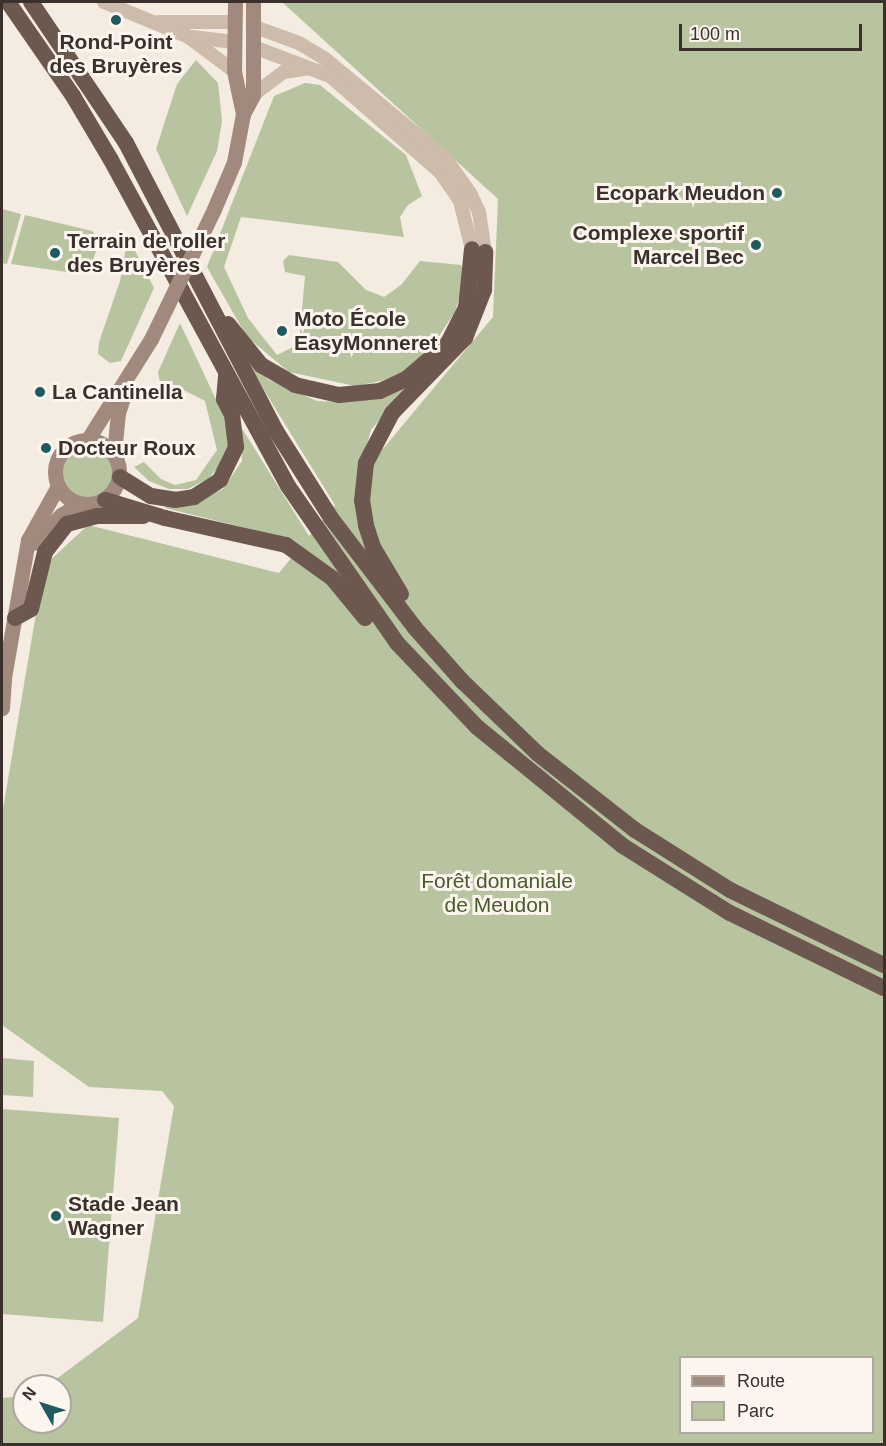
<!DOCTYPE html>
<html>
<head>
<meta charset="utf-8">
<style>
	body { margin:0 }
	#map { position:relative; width:886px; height:1446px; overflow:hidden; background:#f4ebe1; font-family:Arial,sans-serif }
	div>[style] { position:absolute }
	.green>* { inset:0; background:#b8c4a0 }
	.round { border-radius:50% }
	.tertiary>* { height:14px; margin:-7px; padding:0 7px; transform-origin:7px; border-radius:7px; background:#cdbbac }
	.secondary>* { height:15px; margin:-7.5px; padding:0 7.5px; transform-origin:7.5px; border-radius:7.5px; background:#a18a7d }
	.secondary>.ring { margin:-7.5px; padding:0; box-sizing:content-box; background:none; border:15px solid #a18a7d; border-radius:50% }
	.trunk>* { height:16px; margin:-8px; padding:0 8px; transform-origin:8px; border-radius:8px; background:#6c584f }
	.secondary-bridge>* { height:15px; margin:-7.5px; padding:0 7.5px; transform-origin:7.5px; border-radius:7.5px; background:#a18a7d }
	.dots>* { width:16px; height:16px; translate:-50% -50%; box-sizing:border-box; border:3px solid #fbf5ee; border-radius:50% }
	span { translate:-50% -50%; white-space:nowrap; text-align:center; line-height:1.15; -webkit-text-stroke:6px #fbf5ee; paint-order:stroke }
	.poi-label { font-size:21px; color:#3b302b; font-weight:700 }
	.right { translate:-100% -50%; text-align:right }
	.left { translate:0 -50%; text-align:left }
	.park-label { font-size:21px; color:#4a5a2e }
	.frame { position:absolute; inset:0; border:3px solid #3b302b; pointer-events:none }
	.legend { position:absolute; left:679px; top:1356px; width:195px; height:78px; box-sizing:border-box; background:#fbf5ee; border:2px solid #aea6a0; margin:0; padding:8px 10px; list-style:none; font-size:18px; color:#3b302b }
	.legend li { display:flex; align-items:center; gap:12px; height:30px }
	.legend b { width:30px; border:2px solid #aea6a0 }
	.north { position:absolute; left:12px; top:1374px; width:60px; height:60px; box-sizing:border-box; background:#fbf5ee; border:2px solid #aea6a0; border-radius:50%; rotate:309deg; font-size:16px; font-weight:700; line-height:24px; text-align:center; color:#3b302b }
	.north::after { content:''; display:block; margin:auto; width:21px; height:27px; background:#1f5a5e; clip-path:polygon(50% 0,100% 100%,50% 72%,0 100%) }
	.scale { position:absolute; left:679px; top:24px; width:183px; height:27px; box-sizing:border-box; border:3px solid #3b302b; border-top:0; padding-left:8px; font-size:18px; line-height:21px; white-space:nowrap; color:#3b302b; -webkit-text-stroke:4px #fbf5ee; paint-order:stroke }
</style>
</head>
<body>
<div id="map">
	<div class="green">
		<div style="clip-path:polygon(evenodd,282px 2px,884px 2px,884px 1444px,2px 1444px,2px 1398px,24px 1396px,24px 1422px,60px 1422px,60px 1386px,47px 1386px,138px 1318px,174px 1106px,162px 1091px,89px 1087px,2px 1025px,3px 809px,44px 566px,88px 525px,279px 573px,301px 546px,291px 539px,165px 508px,167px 504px,191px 505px,223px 489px,242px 461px,241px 427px,309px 536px,335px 505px,246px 361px,269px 380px,317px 401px,352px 402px,410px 384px,371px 430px,357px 480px,493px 317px,498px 199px,282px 2px,680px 1358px,872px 1358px,872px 1432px,680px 1432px,680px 1358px)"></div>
		<div style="clip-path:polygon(196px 60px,218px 83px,222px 121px,217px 151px,187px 216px,156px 149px,177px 84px)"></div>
		<div style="clip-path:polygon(305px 83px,320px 85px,406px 155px,422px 196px,408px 205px,400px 217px,404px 237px,241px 217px,224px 267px,248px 318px,277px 355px,299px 344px,305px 276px,285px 272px,283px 261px,289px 255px,338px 262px,366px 290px,384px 297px,401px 285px,420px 261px,461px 265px,466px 276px,455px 312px,431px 348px,405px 371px,381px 381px,355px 386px,289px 372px,247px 337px,207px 267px,274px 96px)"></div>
		<div style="clip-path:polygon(2px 209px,21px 214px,7px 264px,2px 263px)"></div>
		<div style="clip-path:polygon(25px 215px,92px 231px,99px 242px,88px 275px,11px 264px)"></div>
		<div style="clip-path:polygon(128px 237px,154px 288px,121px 361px,110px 363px,98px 354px,99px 342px,120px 281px)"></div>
		<div style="clip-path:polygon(180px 323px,228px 425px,229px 443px,223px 461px,209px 478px,188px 489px,169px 489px,149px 481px,134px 467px,144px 462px,161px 479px,175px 485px,196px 480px,217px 450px,205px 401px,174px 385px,160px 383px,158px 372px)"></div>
		<div class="round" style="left:62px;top:447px;width:52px;height:52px"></div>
		<div style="clip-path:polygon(2px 1058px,34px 1061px,33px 1097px,2px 1095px)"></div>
		<div style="clip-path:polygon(2px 1109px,119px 1118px,103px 1322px,2px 1314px)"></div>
	</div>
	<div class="tertiary">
		<div style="left:104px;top:2px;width:90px;rotate:22.3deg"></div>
		<div style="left:187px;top:36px;width:59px;rotate:36.7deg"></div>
		<div style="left:159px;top:22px;width:75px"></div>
		<div style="left:255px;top:27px;width:47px;rotate:20deg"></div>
		<div style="left:299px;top:43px;width:29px;rotate:31deg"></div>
		<div style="left:324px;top:58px;width:158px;rotate:39.6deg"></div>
		<div style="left:446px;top:159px;width:42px;rotate:54.8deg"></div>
		<div style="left:470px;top:193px;width:21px;rotate:65deg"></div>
		<div style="left:479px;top:212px;width:40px;rotate:81.5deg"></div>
		<div style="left:192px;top:37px;width:42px;rotate:6.8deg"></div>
		<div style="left:254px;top:47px;width:81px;rotate:20.9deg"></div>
		<div style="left:330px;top:76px;width:146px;rotate:41.1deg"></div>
		<div style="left:440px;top:172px;width:35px;rotate:55deg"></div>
		<div style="left:460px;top:201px;width:49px;rotate:76deg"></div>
		<div style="left:253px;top:95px;width:39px;rotate:-37deg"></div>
		<div style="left:284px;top:72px;width:24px;rotate:-9deg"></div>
	</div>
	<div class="secondary">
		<div style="left:235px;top:2px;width:69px;rotate:90.8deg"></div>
		<div style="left:234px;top:71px;width:44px;rotate:78.2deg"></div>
		<div style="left:214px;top:209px;width:51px;rotate:-66.9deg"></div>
		<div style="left:234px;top:162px;width:49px;rotate:-79.4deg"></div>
		<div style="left:243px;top:114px;width:21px;rotate:-62deg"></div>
		<div style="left:253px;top:95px;width:93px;rotate:-90deg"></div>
		<div style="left:88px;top:439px;width:118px;rotate:-57.8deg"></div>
		<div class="ring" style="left:55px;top:440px;width:49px;height:49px"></div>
		<div style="left:114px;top:453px;width:40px;rotate:-84.3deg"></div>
		<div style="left:118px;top:413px;width:26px;rotate:-72deg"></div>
		<div style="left:33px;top:543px;width:40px;rotate:-45deg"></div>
		<div style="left:61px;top:515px;width:21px;rotate:-31deg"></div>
		<div style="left:2px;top:689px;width:151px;rotate:-80.1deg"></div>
		<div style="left:28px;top:540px;width:62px;rotate:-60.9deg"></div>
		<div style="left:2px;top:708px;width:28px;rotate:-86deg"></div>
	</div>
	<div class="trunk">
		<div style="left:8px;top:2px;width:114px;rotate:55.3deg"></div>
		<div style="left:73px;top:96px;width:74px;rotate:59.3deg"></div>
		<div style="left:111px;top:160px;width:371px;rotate:61.5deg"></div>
		<div style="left:288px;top:486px;width:191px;rotate:55.2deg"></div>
		<div style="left:397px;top:643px;width:116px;rotate:46.4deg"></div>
		<div style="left:477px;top:727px;width:188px;rotate:39.2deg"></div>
		<div style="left:623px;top:846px;width:126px;rotate:32.1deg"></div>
		<div style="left:730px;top:913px;width:171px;rotate:26deg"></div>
		<div style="left:31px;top:2px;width:170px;rotate:56deg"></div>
		<div style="left:126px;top:143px;width:325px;rotate:62.5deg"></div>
		<div style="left:276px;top:431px;width:103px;rotate:57.7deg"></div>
		<div style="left:331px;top:518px;width:138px;rotate:52.6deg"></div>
		<div style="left:415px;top:628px;width:71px;rotate:48.4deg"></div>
		<div style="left:462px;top:681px;width:105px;rotate:43.8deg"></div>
		<div style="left:538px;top:754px;width:123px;rotate:38.1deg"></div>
		<div style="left:635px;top:830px;width:112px;rotate:32.3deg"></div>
		<div style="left:730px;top:890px;width:171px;rotate:26deg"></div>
		<div style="left:228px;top:324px;width:53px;rotate:51.2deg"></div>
		<div style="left:261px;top:365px;width:39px;rotate:30deg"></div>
		<div style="left:295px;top:385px;width:45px;rotate:12.8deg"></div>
		<div style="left:339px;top:395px;width:41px;rotate:-5.6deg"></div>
		<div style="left:380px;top:391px;width:29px;rotate:-25deg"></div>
		<div style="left:406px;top:379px;width:55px;rotate:-40.6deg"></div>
		<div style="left:448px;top:343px;width:39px;rotate:-63deg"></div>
		<div style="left:466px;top:308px;width:59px;rotate:-84.2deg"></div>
		<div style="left:120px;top:477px;width:36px;rotate:32deg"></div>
		<div style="left:151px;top:496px;width:24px;rotate:9deg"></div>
		<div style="left:175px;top:500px;width:19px;rotate:-9deg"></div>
		<div style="left:194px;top:497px;width:31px;rotate:-33deg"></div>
		<div style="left:220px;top:480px;width:37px;rotate:-64deg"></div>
		<div style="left:236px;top:447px;width:32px;rotate:-97deg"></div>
		<div style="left:232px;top:415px;width:18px;rotate:-117deg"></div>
		<div style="left:224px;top:399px;width:24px;rotate:-85deg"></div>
		<div style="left:105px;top:500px;width:63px;rotate:16.7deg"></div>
		<div style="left:165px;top:518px;width:124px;rotate:12.6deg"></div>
		<div style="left:286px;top:545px;width:57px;rotate:35.7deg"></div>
		<div style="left:332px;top:578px;width:52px;rotate:50.5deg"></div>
		<div style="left:401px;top:594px;width:55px;rotate:-120.8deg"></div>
		<div style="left:373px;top:547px;width:23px;rotate:-108deg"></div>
		<div style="left:366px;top:525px;width:24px;rotate:-99deg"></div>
		<div style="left:362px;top:501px;width:38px;rotate:-84deg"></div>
		<div style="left:366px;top:463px;width:56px;rotate:-62.5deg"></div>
		<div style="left:392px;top:413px;width:105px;rotate:-45.8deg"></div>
		<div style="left:465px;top:338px;width:52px;rotate:-68.4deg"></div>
		<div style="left:484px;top:290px;width:38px;rotate:-88deg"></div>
		<div style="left:15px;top:618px;width:18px;rotate:-29deg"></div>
		<div style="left:31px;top:609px;width:59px;rotate:-76.2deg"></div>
		<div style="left:45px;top:552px;width:36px;rotate:-52deg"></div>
		<div style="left:67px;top:524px;width:31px;rotate:-15deg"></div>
		<div style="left:97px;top:516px;width:46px"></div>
	</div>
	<div class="secondary-bridge">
		<div style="left:151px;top:339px;width:144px;rotate:-64.1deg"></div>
	</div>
	<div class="dots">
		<div style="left:116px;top:20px;background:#1f5a5e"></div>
		<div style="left:777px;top:193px;background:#1f5a5e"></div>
		<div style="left:756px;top:245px;background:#1f5a5e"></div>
		<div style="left:55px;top:253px;background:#1f5a5e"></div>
		<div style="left:282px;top:331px;background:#1f5a5e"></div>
		<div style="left:40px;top:392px;background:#1f5a5e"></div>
		<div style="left:46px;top:448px;background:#1f5a5e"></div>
		<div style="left:56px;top:1216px;background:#1f5a5e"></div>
	</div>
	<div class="poi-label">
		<span style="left:116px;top:54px">Rond-Point<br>des Bruyères</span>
		<span class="right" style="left:765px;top:193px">Ecopark Meudon</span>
		<span class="right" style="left:744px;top:245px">Complexe sportif<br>Marcel Bec</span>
		<span class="left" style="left:67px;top:253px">Terrain de roller<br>des Bruyères</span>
		<span class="left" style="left:294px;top:331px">Moto École<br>EasyMonneret</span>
		<span class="left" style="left:52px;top:392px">La Cantinella</span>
		<span class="left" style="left:58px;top:448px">Docteur Roux</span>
		<span class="left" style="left:68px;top:1216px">Stade Jean<br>Wagner</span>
	</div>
	<div class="park-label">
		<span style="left:497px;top:893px">Forêt domaniale<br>de Meudon</span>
	</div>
	<div class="frame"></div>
	<ul class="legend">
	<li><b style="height:8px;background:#a18a7d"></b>Route</li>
	<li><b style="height:16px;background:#b8c4a0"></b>Parc</li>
	</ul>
	<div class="north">N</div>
	<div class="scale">100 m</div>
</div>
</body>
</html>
